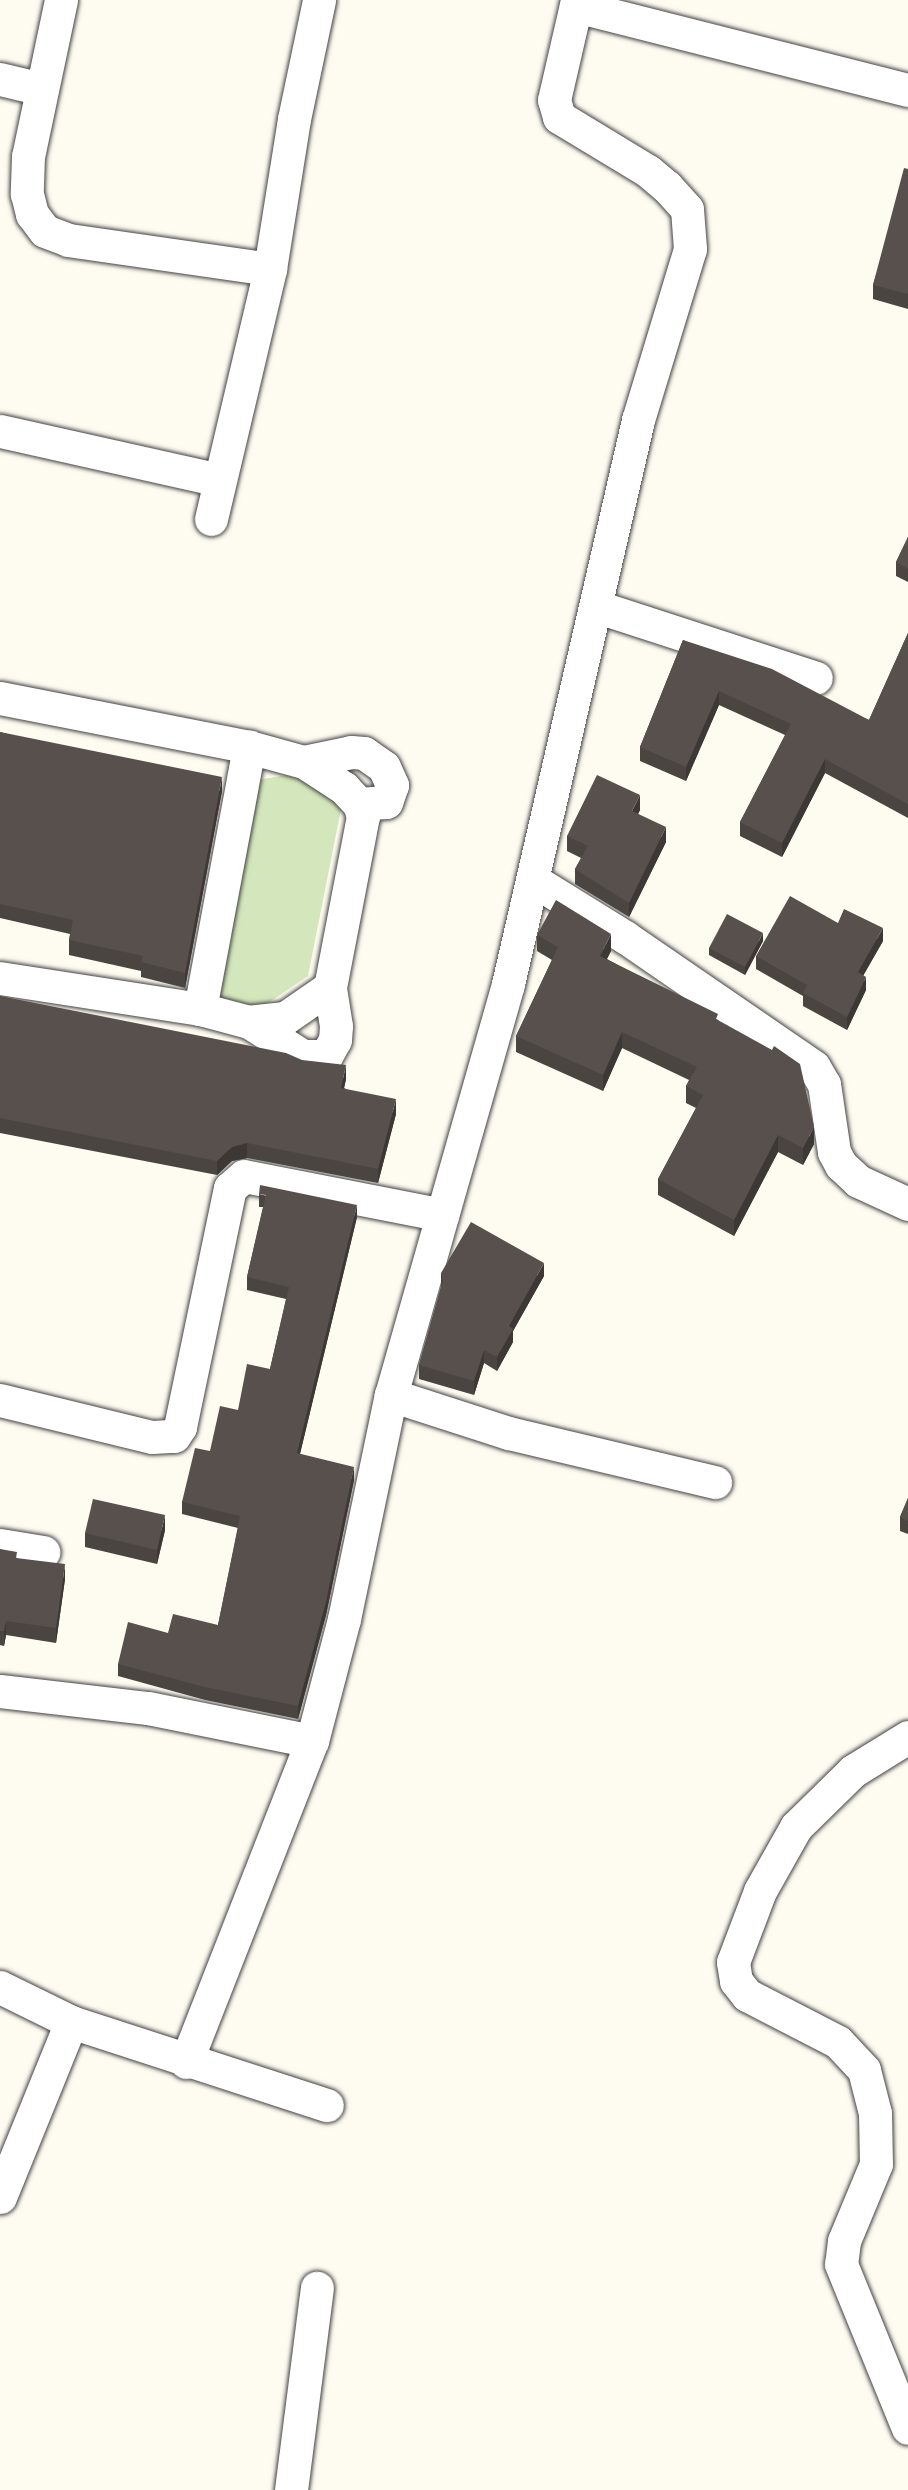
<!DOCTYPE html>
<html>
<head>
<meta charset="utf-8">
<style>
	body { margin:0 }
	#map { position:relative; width:908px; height:2490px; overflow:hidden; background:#fefbf1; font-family:"Playfair Display",serif }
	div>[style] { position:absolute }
	.green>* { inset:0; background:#d4e7bc }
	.roads { filter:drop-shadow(0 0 2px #424242) drop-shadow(0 0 2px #424242) }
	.street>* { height:33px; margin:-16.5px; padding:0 16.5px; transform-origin:16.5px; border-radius:16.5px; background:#fff }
	.wall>* { inset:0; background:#4b4541 }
	.shaded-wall>* { inset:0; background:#3d3835 }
	.building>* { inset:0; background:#57504c }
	span { translate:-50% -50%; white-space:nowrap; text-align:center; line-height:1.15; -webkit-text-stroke:6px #fff; paint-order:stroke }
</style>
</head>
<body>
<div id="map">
	<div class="green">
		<div style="clip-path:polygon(312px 771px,342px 804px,308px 976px,259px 1009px,221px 998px,217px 989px,257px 780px)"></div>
	</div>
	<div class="roads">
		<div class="street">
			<div style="left:61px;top:0;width:159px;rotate:101.9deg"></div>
			<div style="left:28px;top:156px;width:38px;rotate:92deg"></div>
			<div style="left:27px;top:194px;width:21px;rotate:76deg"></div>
			<div style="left:32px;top:214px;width:21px;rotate:53deg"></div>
			<div style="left:45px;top:231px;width:25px;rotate:21deg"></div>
			<div style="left:68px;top:240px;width:204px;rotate:8.2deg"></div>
			<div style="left:576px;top:6px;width:342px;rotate:14.2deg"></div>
			<div style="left:0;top:79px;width:43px;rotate:13.4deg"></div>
			<div style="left:0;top:431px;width:225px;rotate:12.6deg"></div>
			<div style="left:211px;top:519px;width:257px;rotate:-76.7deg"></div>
			<div style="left:270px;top:269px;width:152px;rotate:-80.9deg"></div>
			<div style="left:294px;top:119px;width:122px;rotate:-78.1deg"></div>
			<div style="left:598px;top:607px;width:229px;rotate:18deg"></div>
			<div style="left:0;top:698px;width:254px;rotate:11.1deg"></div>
			<div style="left:249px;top:747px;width:57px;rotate:15.3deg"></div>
			<div style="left:304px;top:762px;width:48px;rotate:33deg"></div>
			<div style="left:344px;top:788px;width:22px;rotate:47deg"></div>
			<div style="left:359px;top:804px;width:13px;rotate:72deg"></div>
			<div style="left:363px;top:816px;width:174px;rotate:100.9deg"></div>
			<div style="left:330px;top:987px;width:55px;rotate:145.4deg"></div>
			<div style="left:285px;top:1018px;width:36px;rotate:174deg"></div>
			<div style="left:249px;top:1022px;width:51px;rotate:-165.1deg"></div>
			<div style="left:200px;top:1009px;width:202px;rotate:-171.2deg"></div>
			<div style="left:304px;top:762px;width:48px;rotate:-12deg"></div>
			<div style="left:351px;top:752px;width:13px;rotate:4deg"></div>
			<div style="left:364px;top:753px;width:24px;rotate:35deg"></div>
			<div style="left:384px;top:767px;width:20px;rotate:66deg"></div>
			<div style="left:392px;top:785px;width:18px;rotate:109deg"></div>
			<div style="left:386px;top:802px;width:27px;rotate:176deg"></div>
			<div style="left:533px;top:880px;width:108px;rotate:31.8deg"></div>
			<div style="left:625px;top:937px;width:229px;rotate:34.5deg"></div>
			<div style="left:814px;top:1067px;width:20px;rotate:60deg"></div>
			<div style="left:824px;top:1084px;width:69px;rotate:81.6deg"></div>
			<div style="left:834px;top:1152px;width:15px;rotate:62deg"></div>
			<div style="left:841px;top:1165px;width:23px;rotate:43deg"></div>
			<div style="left:858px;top:1181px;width:55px;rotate:24.7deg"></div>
			<div style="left:200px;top:1009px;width:267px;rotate:-79.4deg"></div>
			<div style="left:249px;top:1022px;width:64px;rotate:32.2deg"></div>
			<div style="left:303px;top:1056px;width:23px"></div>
			<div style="left:326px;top:1056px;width:18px;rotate:-61deg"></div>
			<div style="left:335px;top:1040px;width:14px;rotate:-86deg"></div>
			<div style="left:336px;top:1026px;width:39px;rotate:-99deg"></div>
			<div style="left:391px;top:1395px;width:124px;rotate:17.9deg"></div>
			<div style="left:509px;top:1433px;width:212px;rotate:13.4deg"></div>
			<div style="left:0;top:1400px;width:156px;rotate:13.7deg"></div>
			<div style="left:152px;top:1437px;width:22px;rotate:-3deg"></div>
			<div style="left:174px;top:1436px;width:11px;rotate:-56deg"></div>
			<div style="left:180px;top:1427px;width:244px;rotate:-78.2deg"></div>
			<div style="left:230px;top:1188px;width:18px;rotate:-41deg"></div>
			<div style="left:244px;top:1176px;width:202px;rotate:11.1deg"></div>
			<div style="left:0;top:1545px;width:44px;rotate:9.2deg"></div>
			<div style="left:0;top:1691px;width:149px;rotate:6.6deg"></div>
			<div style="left:148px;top:1708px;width:167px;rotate:11.4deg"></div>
			<div style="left:908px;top:1737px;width:65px;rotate:148.3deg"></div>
			<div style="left:853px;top:1771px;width:80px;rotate:135.5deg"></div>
			<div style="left:796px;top:1827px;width:73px;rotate:119.4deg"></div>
			<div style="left:760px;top:1891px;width:76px;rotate:110.8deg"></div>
			<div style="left:733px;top:1962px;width:19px;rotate:81deg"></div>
			<div style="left:736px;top:1981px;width:18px;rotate:52deg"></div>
			<div style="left:747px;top:1995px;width:102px;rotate:27.3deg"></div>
			<div style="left:838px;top:2042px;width:38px;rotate:47deg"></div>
			<div style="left:864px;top:2070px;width:44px;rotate:75.7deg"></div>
			<div style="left:875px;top:2113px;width:51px;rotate:88.9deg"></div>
			<div style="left:876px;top:2164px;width:83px;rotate:112.6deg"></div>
			<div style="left:844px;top:2241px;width:23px;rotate:97deg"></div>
			<div style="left:841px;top:2264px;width:177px;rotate:67.8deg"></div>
			<div style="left:0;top:1987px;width:79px;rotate:26.2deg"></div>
			<div style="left:71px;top:2022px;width:269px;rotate:18deg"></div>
			<div style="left:186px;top:2062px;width:345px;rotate:-68.6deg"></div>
			<div style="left:312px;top:1741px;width:126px;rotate:-75.3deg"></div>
			<div style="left:344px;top:1619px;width:229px;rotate:-78.2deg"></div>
			<div style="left:391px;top:1395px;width:427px;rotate:-74.1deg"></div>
			<div style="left:508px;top:984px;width:579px;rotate:-77.02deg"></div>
			<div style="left:638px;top:420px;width:179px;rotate:-73.1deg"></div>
			<div style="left:690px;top:249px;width:40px;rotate:-94.3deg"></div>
			<div style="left:687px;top:209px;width:30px;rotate:-132deg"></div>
			<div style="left:667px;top:187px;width:25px;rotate:-140deg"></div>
			<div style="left:648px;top:171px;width:104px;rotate:-148.8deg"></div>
			<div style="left:559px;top:117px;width:18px;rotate:-106deg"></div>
			<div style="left:554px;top:100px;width:103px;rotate:-77deg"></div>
			<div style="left:0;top:2197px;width:189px;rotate:-67.9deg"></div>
			<div style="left:291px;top:2490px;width:204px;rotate:-82.7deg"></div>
		</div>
	</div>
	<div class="wall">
		<div style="clip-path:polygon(908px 169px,908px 309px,873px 299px,873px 285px)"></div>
		<div style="clip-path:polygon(908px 537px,908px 582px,896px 576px,896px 562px)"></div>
		<div style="clip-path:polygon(908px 633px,908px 818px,825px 773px,782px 857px,740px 836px,740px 822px,785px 735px,719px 705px,686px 781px,640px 761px,640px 747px,683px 640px,869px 720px)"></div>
		<div style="clip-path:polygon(0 732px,222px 791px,185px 988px,141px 977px,141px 971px,69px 955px,69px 940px,70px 934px,0 918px)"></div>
		<div style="clip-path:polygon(640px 810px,638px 814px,666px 842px,629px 917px,575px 884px,575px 869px,581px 858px,567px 851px,567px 836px)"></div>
		<div style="clip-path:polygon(838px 923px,883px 941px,863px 975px,866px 990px,847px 1030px,803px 1006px,803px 996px,756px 969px,756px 956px)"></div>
		<div style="clip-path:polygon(537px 935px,611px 951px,607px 959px,718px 1020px,814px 1144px,803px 1165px,778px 1152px,734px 1236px,658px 1195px,658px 1179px,696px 1108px,686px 1103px,686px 1086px,689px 1080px,622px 1048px,603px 1091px,516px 1052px,516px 1036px,552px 960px,537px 951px)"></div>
		<div style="clip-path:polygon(763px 941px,745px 975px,709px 955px,709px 948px)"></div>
		<div style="clip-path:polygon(0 996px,346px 1079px,344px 1088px,396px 1114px,378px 1183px,247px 1158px,232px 1161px,217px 1175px,0 1133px)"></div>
		<div style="clip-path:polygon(259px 1194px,357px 1217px,300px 1454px,354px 1480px,326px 1615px,298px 1719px,205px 1700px,118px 1676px,118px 1664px,168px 1633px,218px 1625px,238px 1528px,182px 1514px,182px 1502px,210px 1451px,238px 1410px,270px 1369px,286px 1299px,247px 1290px,247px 1277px,263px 1207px,259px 1207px)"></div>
		<div style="clip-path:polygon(441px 1273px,544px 1276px,513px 1331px,513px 1342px,497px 1371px,484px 1363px,474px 1395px,419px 1379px,419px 1365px,441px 1287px)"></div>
		<div style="clip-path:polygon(908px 1498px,908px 1534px,900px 1531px,900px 1517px)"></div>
		<div style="clip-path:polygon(165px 1530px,157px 1564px,85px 1547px,85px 1533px)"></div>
		<div style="clip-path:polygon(0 1549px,17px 1558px,65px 1579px,56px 1643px,6px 1635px,4px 1646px,0 1645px)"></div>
	</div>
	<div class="shaded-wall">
		<div style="clip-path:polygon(719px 691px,719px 705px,686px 781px,686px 767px)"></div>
		<div style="clip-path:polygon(825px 759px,825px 773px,782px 857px,782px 843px)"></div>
		<div style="clip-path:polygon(222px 777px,222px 791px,185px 988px,185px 973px)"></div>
		<div style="clip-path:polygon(640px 795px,640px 810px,632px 826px,632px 811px)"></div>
		<div style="clip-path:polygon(666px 827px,666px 842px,629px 917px,629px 903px)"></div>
		<div style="clip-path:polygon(883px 928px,883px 941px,858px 985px,858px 972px)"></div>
		<div style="clip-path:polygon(763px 933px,763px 941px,745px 975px,745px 967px)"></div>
		<div style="clip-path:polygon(611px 934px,611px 951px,600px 972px,600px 956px)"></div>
		<div style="clip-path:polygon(866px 977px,866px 990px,847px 1030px,847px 1017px)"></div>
		<div style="clip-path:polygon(622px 1032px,622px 1048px,603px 1091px,603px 1075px)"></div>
		<div style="clip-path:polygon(346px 1065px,346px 1079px,341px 1102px,341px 1088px)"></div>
		<div style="clip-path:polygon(396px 1099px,396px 1114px,378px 1183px,378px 1169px)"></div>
		<div style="clip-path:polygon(814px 1127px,814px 1144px,803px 1165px,803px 1148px)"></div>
		<div style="clip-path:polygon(778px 1135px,778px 1152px,734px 1236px,734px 1220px)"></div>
		<div style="clip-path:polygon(247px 1143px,247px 1158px,232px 1161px,217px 1175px,217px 1161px,232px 1147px)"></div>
		<div style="clip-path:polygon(357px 1205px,357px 1217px,297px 1466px,297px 1453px)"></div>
		<div style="clip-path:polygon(544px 1263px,544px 1276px,513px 1331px,513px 1342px,497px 1371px,497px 1357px,509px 1326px)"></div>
		<div style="clip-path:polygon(484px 1350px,484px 1363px,474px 1395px,474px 1381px)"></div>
		<div style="clip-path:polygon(354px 1467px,354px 1480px,326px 1615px,298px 1719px,298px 1706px)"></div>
		<div style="clip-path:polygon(165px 1515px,165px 1530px,157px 1564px,157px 1550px)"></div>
		<div style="clip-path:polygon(65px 1564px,65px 1579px,56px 1643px,56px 1628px)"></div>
		<div style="clip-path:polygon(6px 1621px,6px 1635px,4px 1646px,4px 1631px)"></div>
	</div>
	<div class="building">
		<div style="clip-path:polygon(904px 168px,908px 169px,908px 294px,873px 285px)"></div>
		<div style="clip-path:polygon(908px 537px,908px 569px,896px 562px)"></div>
		<div style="clip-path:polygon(908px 633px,908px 804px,825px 759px,782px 843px,740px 822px,791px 724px,719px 691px,686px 767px,640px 747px,683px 640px,772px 669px,869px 720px)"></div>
		<div style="clip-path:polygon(0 732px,222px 777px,185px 973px,141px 962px,143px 956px,69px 940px,73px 920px,0 904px)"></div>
		<div style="clip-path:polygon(597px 775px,640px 795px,632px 811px,666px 827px,629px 903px,575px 869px,588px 846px,567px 836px)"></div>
		<div style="clip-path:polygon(790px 896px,838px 923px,844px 909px,883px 928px,858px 972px,866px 977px,847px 1017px,803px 993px,807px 985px,756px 956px)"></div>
		<div style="clip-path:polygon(556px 900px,611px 934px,600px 956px,718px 1014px,716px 1019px,772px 1050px,774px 1046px,800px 1064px,814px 1127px,803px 1148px,778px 1135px,734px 1220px,658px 1179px,703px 1095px,686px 1086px,697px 1067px,622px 1032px,603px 1075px,516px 1036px,558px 947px,537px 935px)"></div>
		<div style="clip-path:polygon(727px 914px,763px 933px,745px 967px,709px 948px)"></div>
		<div style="clip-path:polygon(0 996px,286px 1053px,302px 1060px,346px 1065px,341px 1088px,396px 1099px,378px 1169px,247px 1143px,232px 1147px,217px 1161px,0 1118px)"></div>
		<div style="clip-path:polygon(260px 1185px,357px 1205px,297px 1453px,354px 1467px,326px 1602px,298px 1706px,205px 1687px,118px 1664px,128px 1622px,168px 1633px,173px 1614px,218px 1625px,240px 1516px,182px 1502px,195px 1448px,210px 1451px,220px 1406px,238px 1410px,247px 1364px,270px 1369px,289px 1287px,247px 1277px,266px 1195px,259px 1194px)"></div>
		<div style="clip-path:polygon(471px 1222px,544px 1263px,509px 1326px,513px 1329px,497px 1357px,484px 1350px,474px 1381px,419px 1365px,443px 1281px,441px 1273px)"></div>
		<div style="clip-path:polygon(908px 1498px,908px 1521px,900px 1517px)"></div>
		<div style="clip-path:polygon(93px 1499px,165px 1515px,157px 1550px,85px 1533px)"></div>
		<div style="clip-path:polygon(0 1549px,17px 1552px,16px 1558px,65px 1564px,56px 1628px,6px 1621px,4px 1631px,0 1631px)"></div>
	</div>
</div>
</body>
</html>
